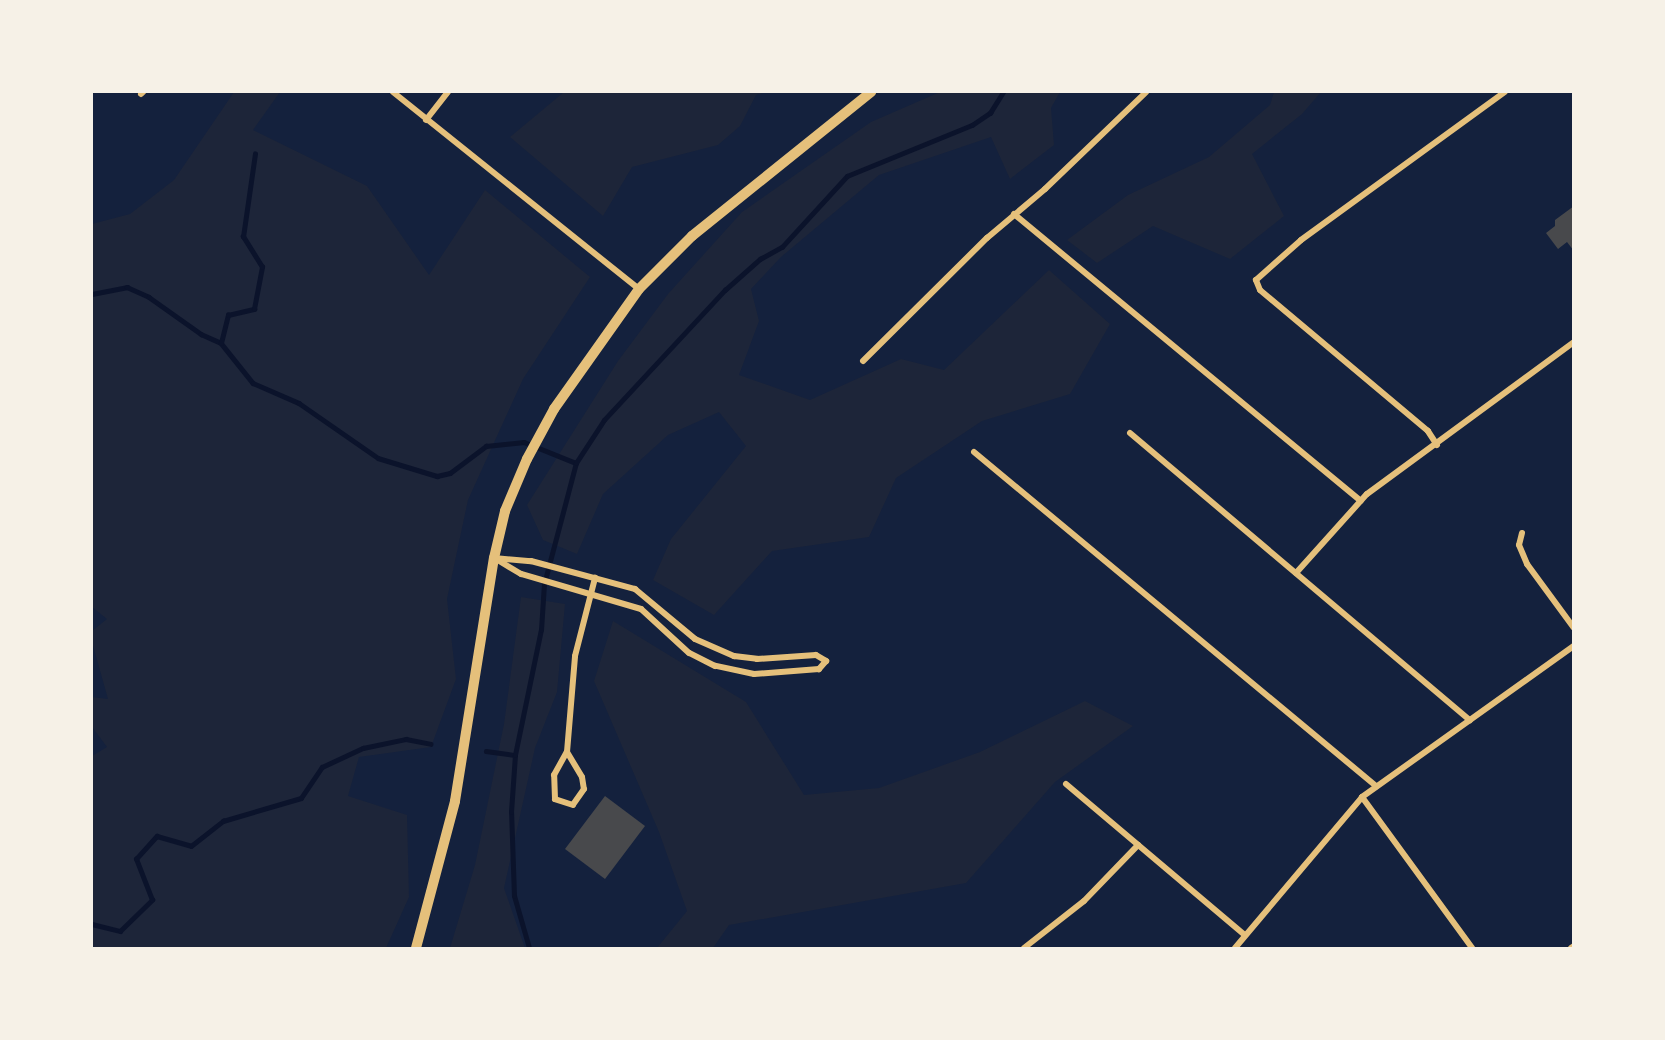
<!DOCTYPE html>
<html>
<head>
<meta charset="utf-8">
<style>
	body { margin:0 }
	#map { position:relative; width:1665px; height:1040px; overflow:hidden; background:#14213d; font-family:"Sofia Sans Condensed",sans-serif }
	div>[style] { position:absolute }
	.green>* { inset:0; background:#1d2539 }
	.stream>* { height:4.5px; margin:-2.25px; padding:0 2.25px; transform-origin:2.25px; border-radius:2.25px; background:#0b132b }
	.building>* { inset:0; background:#48494c }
	.minor>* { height:6px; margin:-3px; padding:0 3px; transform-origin:3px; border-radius:3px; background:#e5c07b }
	.secondary>* { height:10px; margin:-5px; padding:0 5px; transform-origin:5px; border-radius:5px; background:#e5c07b }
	span { translate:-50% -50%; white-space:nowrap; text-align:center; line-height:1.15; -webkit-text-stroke:6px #f6f1e7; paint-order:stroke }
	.frame { position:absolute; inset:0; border:93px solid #f6f1e7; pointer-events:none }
</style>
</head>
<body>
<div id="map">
	<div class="green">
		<div style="clip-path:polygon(234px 92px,280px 92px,253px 130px,367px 186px,429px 275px,485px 190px,590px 277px,523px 379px,468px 500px,447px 599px,456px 679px,431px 747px,359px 757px,348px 796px,407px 815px,409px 897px,386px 948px,92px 948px,92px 756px,107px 747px,92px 727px,92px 697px,108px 699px,92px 642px,92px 631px,107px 619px,92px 607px,92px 224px,130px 214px,174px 180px)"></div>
		<div style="clip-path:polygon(564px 92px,766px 92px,756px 95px,740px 126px,718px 145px,632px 167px,603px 216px,510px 137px)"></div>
		<div style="clip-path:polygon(940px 92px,1060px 92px,1051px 108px,1054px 145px,1010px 179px,991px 137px,879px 175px,781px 257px,751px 289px,759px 321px,739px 375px,810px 400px,901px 359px,944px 370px,1049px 270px,1110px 324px,1070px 394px,982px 421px,896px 478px,869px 537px,772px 551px,714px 615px,653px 580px,671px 539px,746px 446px,719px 412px,668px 435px,603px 494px,577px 554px,543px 540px,527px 505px,618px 361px,668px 294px,742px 212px,871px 122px)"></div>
		<div style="clip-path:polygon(1274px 92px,1321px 92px,1302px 114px,1252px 154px,1284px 216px,1230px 259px,1153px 226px,1097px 263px,1067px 240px,1128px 195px,1209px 157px,1270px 105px)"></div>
		<div style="clip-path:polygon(521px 597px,565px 604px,557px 692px,535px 748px,504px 888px,525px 948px,450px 948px,475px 865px,504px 724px)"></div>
		<div style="clip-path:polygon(613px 621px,746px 702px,804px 795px,879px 788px,980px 752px,1085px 701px,1133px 726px,1055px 782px,966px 883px,729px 925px,713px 948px,657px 948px,687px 911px,659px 832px,594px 681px)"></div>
	</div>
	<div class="stream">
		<div style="left:92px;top:294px;width:36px;rotate:-11deg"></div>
		<div style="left:127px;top:287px;width:24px;rotate:24deg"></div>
		<div style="left:149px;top:297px;width:64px;rotate:35.4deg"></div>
		<div style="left:201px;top:334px;width:22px;rotate:24deg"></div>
		<div style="left:221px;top:343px;width:51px;rotate:51.3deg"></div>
		<div style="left:253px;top:383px;width:50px;rotate:23.5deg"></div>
		<div style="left:299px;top:403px;width:96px;rotate:34.8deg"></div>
		<div style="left:378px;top:458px;width:62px;rotate:17deg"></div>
		<div style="left:437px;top:476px;width:13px;rotate:-13deg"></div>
		<div style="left:450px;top:473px;width:45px;rotate:-36.9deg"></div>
		<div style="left:486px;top:446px;width:38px;rotate:-6deg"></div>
		<div style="left:524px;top:442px;width:56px;rotate:22deg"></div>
		<div style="left:221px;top:343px;width:29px;rotate:-76deg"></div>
		<div style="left:228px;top:315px;width:27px;rotate:-13deg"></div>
		<div style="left:254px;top:309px;width:43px;rotate:-79.2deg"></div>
		<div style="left:262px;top:267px;width:36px;rotate:-122deg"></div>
		<div style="left:243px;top:237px;width:84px;rotate:-81.8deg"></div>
		<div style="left:486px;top:751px;width:29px;rotate:8deg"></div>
		<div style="left:92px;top:924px;width:29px;rotate:14deg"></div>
		<div style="left:120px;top:931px;width:45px;rotate:-44.1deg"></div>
		<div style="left:152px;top:900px;width:44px;rotate:-111.3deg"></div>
		<div style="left:136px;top:859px;width:31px;rotate:-48deg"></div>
		<div style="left:157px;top:836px;width:35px;rotate:16deg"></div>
		<div style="left:191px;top:846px;width:41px;rotate:-38deg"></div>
		<div style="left:223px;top:821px;width:81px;rotate:-16.4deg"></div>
		<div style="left:301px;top:798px;width:37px;rotate:-56deg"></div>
		<div style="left:322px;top:767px;width:45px;rotate:-24.9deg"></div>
		<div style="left:363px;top:748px;width:44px;rotate:-11.8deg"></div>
		<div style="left:406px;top:739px;width:25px;rotate:11deg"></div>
		<div style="left:529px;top:948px;width:54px;rotate:-106.1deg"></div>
		<div style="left:514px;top:896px;width:84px;rotate:-92deg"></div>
		<div style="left:511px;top:812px;width:57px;rotate:-86deg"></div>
		<div style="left:515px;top:755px;width:128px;rotate:-78.3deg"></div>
		<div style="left:541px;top:630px;width:46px;rotate:-86.3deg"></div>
		<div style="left:544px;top:584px;width:125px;rotate:-75.2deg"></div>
		<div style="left:576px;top:463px;width:51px;rotate:-56.9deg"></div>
		<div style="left:604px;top:420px;width:178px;rotate:-47.1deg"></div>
		<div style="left:725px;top:290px;width:47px;rotate:-41.5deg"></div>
		<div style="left:760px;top:259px;width:25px;rotate:-29deg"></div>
		<div style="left:782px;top:247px;width:96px;rotate:-47.5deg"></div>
		<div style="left:847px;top:176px;width:135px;rotate:-22.2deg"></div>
		<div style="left:972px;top:125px;width:22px;rotate:-34deg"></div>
		<div style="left:990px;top:113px;width:25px;rotate:-58deg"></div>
	</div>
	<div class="building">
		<div style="clip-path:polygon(1574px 206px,1574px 251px,1567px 242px,1558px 249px,1546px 233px,1555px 226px,1555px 220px)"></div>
		<div style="clip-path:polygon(605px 796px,645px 826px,605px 879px,565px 849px)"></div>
	</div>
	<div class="minor">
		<div style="left:393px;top:92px;width:315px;rotate:38.7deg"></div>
		<div style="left:141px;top:94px;width:3px;rotate:-45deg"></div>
		<div style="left:426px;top:120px;width:36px;rotate:-52deg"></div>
		<div style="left:1014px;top:214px;width:450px;rotate:39.6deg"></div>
		<div style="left:863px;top:361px;width:175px;rotate:-44.8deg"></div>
		<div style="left:987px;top:238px;width:76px;rotate:-40.2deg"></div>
		<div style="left:1045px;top:189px;width:140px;rotate:-43.8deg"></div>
		<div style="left:1130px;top:433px;width:445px;rotate:40.2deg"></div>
		<div style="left:1437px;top:445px;width:17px;rotate:-123deg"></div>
		<div style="left:1428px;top:431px;width:219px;rotate:-140deg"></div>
		<div style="left:1260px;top:290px;width:11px;rotate:-112deg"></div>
		<div style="left:1256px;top:280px;width:60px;rotate:-41.6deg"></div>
		<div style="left:1301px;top:240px;width:252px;rotate:-36deg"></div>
		<div style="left:974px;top:452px;width:523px;rotate:39.72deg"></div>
		<div style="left:1522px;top:533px;width:12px;rotate:104deg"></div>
		<div style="left:1519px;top:545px;width:21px;rotate:67deg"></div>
		<div style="left:1527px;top:564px;width:79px;rotate:53.7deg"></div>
		<div style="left:494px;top:558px;width:37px;rotate:5deg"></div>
		<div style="left:531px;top:561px;width:108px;rotate:15.1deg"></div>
		<div style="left:635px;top:589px;width:78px;rotate:39.8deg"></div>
		<div style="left:695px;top:639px;width:43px;rotate:23.6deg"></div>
		<div style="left:734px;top:656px;width:23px;rotate:7deg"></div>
		<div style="left:757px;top:659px;width:59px;rotate:-3.9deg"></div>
		<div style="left:816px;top:655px;width:12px;rotate:31deg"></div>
		<div style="left:826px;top:661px;width:11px;rotate:131deg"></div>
		<div style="left:819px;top:669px;width:65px;rotate:175.6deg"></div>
		<div style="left:754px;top:674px;width:40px;rotate:-168deg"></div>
		<div style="left:715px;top:666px;width:29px;rotate:-153deg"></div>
		<div style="left:689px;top:653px;width:65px;rotate:-137.5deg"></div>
		<div style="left:641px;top:609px;width:125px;rotate:-163.7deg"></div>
		<div style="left:521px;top:574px;width:31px;rotate:-149deg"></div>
		<div style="left:1296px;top:573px;width:106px;rotate:-48.1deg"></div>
		<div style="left:1367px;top:494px;width:257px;rotate:-36.3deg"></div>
		<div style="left:567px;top:752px;width:29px;rotate:59deg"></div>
		<div style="left:582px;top:777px;width:12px;rotate:81deg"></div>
		<div style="left:584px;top:789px;width:19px;rotate:125deg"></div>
		<div style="left:573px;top:805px;width:19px;rotate:-162deg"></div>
		<div style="left:555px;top:799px;width:24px;rotate:-92deg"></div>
		<div style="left:554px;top:775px;width:26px;rotate:-61deg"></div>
		<div style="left:567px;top:752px;width:96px;rotate:-85.2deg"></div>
		<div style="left:575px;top:656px;width:81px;rotate:-75.6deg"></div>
		<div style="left:1066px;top:784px;width:234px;rotate:40.2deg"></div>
		<div style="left:1362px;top:797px;width:187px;rotate:53.9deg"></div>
		<div style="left:1024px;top:948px;width:76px;rotate:-38.1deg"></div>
		<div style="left:1084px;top:901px;width:78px;rotate:-46deg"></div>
		<div style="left:1235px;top:948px;width:197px;rotate:-49.9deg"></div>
		<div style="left:1362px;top:797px;width:260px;rotate:-35.5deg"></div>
		<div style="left:1571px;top:948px;width:4px;rotate:-34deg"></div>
	</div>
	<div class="secondary">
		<div style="left:416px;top:948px;width:152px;rotate:-75.1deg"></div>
		<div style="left:455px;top:801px;width:246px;rotate:-80.9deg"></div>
		<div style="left:494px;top:558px;width:48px;rotate:-76.8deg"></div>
		<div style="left:505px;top:511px;width:56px;rotate:-67.1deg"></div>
		<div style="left:527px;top:459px;width:57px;rotate:-61.6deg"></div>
		<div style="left:554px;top:409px;width:147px;rotate:-54.7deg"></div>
		<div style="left:639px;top:289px;width:75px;rotate:-45deg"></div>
		<div style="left:692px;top:236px;width:230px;rotate:-38.8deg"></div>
	</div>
	<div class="frame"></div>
</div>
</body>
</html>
